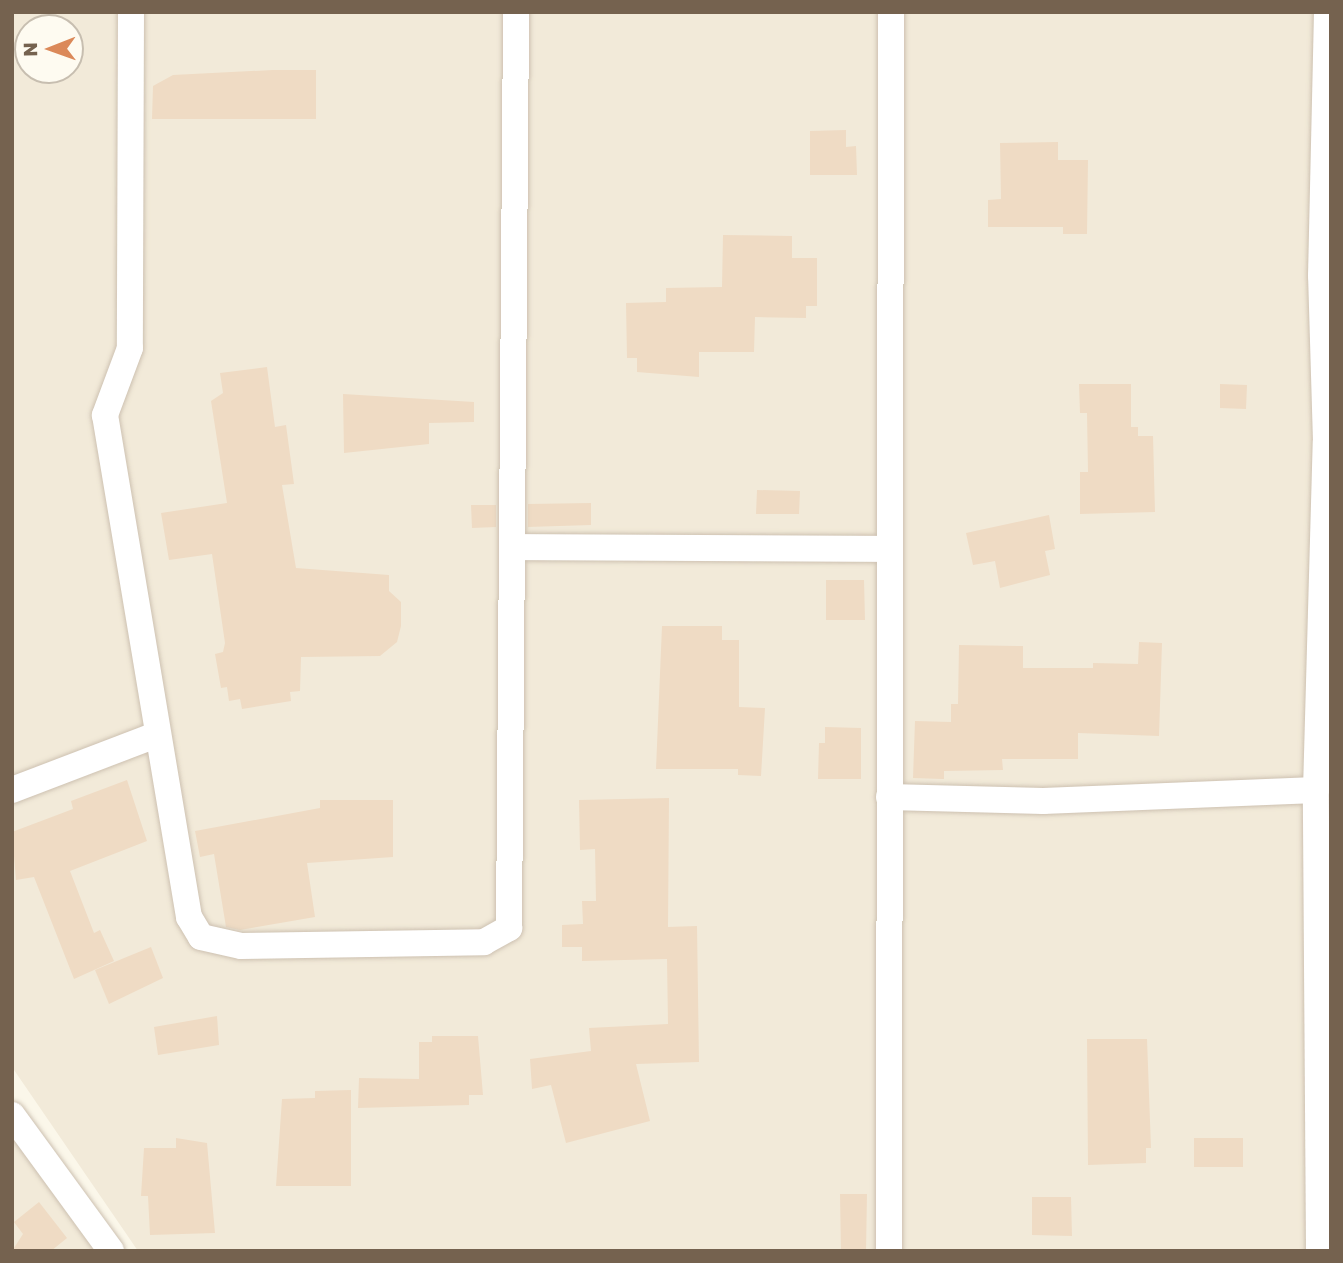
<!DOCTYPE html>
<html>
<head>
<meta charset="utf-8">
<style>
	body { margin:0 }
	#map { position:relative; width:1343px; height:1263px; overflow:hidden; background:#fbf7ea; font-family:"Golos Text",sans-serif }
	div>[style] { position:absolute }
	.residential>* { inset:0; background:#f2ead9 }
	.building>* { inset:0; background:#efdbc4 }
	.roads { filter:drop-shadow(0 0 2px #cdc1b1) drop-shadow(0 0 2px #cdc1b1) }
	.street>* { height:26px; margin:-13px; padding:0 13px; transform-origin:13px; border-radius:13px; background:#fff }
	span { translate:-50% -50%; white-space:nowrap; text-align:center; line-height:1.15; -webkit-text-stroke:5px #fefbf1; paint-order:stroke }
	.frame { position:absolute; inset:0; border:14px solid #75624f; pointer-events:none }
	.north { position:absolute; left:14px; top:14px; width:70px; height:70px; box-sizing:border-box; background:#fefbf1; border:2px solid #c7beb0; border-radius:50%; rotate:269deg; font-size:19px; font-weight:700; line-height:28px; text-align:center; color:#75624f }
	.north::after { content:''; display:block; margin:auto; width:24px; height:32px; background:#db8959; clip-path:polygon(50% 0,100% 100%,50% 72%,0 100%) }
</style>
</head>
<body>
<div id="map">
	<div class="residential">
		<div style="clip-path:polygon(evenodd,12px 12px,1331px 12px,1331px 1251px,138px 1251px,12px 1067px,12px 12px,28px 28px,70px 28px,70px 70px,28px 70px,28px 28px)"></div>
		<div style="clip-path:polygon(12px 1120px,118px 1251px,12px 1251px)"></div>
	</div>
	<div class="building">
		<div style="clip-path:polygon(273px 70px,316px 70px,316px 119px,152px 119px,153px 86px,173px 75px)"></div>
		<div style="clip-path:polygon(846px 130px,846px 147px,856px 146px,857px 175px,810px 175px,810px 131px)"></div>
		<div style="clip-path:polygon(1058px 142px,1058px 160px,1088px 160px,1087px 234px,1063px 234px,1063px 227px,988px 227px,988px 200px,1001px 199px,1000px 143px)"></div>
		<div style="clip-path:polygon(723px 235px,792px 236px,792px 258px,817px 258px,817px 306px,806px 306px,806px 318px,755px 317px,754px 352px,699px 352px,699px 377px,637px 372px,637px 358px,627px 358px,626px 303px,666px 302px,666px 288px,722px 287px)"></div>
		<div style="clip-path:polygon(267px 367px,275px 427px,286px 425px,294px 484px,282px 485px,296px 568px,389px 575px,389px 591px,401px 602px,401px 626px,397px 642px,380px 656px,301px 657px,300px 691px,290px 692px,291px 701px,242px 709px,240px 699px,229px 701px,227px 687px,221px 688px,215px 654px,223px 652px,225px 643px,212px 554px,169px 560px,161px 513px,227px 503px,211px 401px,223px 393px,220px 373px)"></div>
		<div style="clip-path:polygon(1079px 384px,1131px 384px,1131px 427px,1138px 427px,1138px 436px,1153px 436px,1155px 512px,1080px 514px,1080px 472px,1088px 472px,1087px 413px,1080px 413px)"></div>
		<div style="clip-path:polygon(1220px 384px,1247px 385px,1246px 409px,1220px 408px)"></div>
		<div style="clip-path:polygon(343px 394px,474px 402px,474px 422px,429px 423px,429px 444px,344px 453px)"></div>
		<div style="clip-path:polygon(757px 490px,800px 491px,799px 514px,756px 514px)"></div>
		<div style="clip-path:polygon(591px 503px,591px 525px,528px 527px,528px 504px)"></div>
		<div style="clip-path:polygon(471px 505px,496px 505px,496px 527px,472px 528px)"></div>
		<div style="clip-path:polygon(1049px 515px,1055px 549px,1045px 551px,1050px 575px,1000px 588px,995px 561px,973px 565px,966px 533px)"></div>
		<div style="clip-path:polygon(826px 580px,864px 580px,865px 620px,826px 620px)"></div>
		<div style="clip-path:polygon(662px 626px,722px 626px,722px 640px,739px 640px,739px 707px,765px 708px,761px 776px,738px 775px,738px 769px,656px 769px)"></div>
		<div style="clip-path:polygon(1139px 642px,1162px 643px,1159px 736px,1078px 733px,1078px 759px,1002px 759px,1003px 770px,944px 771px,944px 779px,913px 778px,915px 721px,951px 722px,951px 704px,958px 704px,959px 645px,1023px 646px,1023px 668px,1093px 668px,1093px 663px,1138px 664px)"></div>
		<div style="clip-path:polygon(825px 727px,861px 728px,861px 779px,818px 779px,819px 743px,825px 743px)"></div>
		<div style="clip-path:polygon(127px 780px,147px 841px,70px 871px,94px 933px,100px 930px,114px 961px,74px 979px,34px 877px,16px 880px,12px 832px,73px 809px,71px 801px)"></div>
		<div style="clip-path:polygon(669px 798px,668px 927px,697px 926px,699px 1062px,636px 1064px,650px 1121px,566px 1143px,551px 1085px,532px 1089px,530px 1059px,591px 1051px,589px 1028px,668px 1024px,667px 959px,582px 961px,582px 947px,562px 947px,562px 925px,583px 924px,582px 901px,596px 901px,595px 849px,580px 850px,579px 800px)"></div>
		<div style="clip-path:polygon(320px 800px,393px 800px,393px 857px,307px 863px,315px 917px,240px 930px,226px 927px,214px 854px,200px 857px,195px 831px,320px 808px)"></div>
		<div style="clip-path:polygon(151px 947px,163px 978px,109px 1004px,95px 970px)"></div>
		<div style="clip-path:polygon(217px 1016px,219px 1045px,158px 1055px,154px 1027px)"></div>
		<div style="clip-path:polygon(432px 1036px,478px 1036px,483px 1095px,469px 1095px,469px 1105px,358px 1108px,359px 1078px,419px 1079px,419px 1042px,432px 1042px)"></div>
		<div style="clip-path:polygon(1087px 1039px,1147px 1039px,1151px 1148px,1146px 1148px,1146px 1163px,1088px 1165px)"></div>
		<div style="clip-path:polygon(351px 1090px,351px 1186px,276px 1186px,282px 1099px,315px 1098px,315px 1091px)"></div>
		<div style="clip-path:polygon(176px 1138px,207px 1143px,215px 1233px,150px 1235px,148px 1196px,141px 1196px,144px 1148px,176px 1148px)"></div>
		<div style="clip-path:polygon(1194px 1138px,1243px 1138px,1243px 1167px,1194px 1167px)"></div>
		<div style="clip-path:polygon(840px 1194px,867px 1194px,866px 1251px,841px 1251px)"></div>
		<div style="clip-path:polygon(1032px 1197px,1071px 1197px,1072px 1236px,1032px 1235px)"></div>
		<div style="clip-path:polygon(39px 1202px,67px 1238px,51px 1251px,12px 1251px,23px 1234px,14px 1222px)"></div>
	</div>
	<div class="roads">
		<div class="street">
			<div style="left:131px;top:12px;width:336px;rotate:90.2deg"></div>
			<div style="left:130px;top:348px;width:72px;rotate:110.5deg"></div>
			<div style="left:105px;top:415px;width:509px;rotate:80.5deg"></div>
			<div style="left:189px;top:917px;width:23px;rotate:59deg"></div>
			<div style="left:201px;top:937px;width:41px;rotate:12.7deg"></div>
			<div style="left:241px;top:946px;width:243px;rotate:-0.9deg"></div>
			<div style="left:484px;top:942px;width:29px;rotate:-29deg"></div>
			<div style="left:509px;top:928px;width:916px;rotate:-89.56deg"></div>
			<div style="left:513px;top:547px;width:377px;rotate:0.3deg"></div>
			<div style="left:12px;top:790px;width:154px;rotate:-20.9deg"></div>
			<div style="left:889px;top:797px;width:154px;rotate:1.5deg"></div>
			<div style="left:1043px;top:801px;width:273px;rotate:-2.3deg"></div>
			<div style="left:12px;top:1115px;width:168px;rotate:53.9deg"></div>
			<div style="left:889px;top:1251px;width:1239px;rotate:-89.91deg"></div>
			<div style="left:1319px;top:1251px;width:461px;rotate:-90.4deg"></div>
			<div style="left:1316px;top:790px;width:348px;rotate:-88.4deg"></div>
			<div style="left:1326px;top:442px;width:166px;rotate:-91.7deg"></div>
			<div style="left:1321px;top:276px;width:264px;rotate:-88.7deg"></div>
		</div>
	</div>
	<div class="frame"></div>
	<div class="north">N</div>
</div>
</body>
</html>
